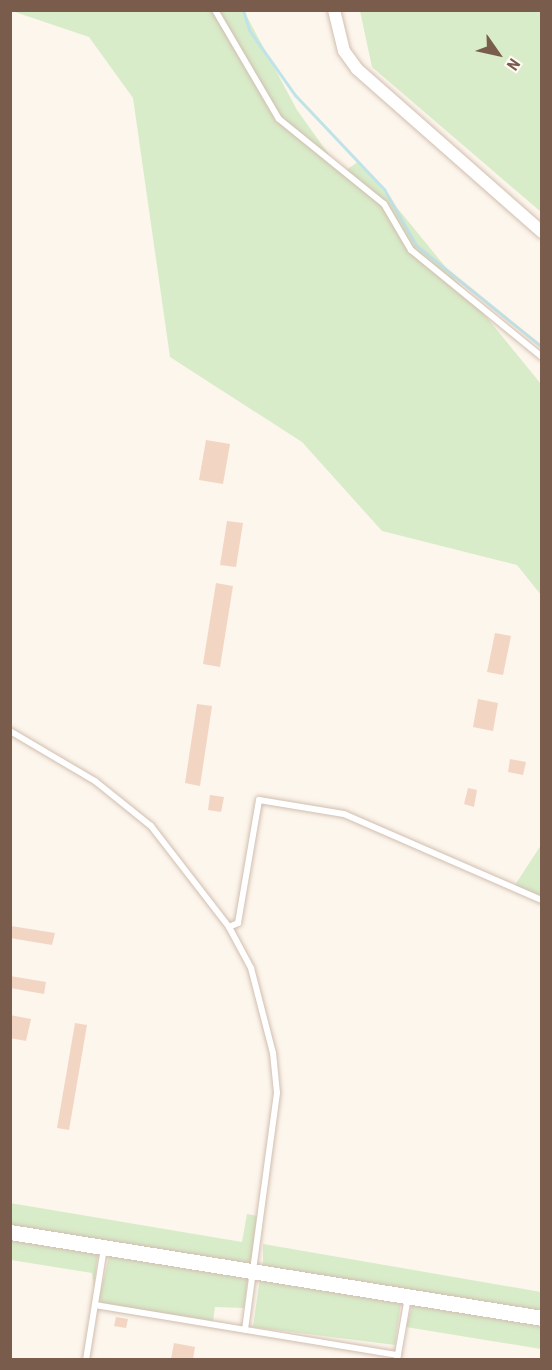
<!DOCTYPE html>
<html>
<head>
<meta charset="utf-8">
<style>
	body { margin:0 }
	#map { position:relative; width:552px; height:1370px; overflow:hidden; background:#fdf6ec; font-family:"Roboto Condensed",sans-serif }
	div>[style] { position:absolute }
	.green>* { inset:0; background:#d8ecc9 }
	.stream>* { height:3px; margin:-1.5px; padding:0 1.5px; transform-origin:1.5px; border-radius:1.5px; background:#bfe3e8 }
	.building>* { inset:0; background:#f3d5c3 }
	.roads { filter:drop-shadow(0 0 2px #d1beb0) drop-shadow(0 0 2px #d1beb0) }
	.service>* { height:6px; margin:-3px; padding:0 3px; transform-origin:3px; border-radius:3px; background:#fff }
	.minor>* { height:12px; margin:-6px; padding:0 6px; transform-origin:6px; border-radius:6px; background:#fff }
	.tertiary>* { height:15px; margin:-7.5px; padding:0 7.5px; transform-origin:7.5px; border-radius:7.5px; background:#fff }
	span { translate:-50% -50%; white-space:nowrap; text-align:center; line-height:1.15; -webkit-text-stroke:5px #fffaf3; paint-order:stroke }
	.frame { position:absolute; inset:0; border:12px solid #7a5c4d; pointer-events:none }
	.north { position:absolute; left:468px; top:24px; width:60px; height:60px; -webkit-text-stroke:4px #fffaf3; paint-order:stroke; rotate:124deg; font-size:16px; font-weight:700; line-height:24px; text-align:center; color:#7a5c4d }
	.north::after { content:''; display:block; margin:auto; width:21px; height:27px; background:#7a5c4d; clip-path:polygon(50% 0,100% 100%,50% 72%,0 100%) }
</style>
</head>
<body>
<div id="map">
	<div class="green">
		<div style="clip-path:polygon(12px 11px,244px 11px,297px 110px,342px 173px,359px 161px,541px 384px,541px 595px,517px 565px,382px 531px,302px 442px,170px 357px,133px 98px,89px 37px)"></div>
		<div style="clip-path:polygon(360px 11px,541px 11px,541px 212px,372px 67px)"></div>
		<div style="clip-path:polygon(541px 845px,541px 896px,515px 885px)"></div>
		<div style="clip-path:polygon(10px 1203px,242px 1242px,247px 1214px,257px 1216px,252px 1258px,248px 1265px,11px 1227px)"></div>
		<div style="clip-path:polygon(10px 1236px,98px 1252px,94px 1287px,92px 1273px,11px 1260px)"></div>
		<div style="clip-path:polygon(263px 1244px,541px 1292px,541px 1313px,263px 1268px)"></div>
		<div style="clip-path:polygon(110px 1253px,248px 1278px,244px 1308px,215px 1307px,213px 1321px,103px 1304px,99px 1298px)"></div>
		<div style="clip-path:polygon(260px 1278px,401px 1302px,395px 1345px,253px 1327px)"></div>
		<div style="clip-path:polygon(413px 1303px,541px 1322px,541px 1349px,406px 1327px)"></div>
	</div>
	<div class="stream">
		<div style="left:243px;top:10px;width:21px;rotate:73deg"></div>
		<div style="left:249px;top:30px;width:80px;rotate:54.7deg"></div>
		<div style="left:295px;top:95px;width:129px;rotate:46.6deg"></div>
		<div style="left:384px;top:189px;width:64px;rotate:60.3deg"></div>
		<div style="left:416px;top:245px;width:162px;rotate:39deg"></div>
	</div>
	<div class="building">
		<div style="clip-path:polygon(206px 440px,230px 444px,223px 484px,199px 480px)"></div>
		<div style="clip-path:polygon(227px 521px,243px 523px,236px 567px,220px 565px)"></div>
		<div style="clip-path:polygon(216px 583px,233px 586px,220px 667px,203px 664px)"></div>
		<div style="clip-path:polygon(495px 633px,511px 636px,503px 675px,487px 672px)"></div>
		<div style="clip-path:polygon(478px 699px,498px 703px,493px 731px,473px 727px)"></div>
		<div style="clip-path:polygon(197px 704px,212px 706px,200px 786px,185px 783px)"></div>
		<div style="clip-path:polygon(510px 759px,526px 762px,523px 775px,508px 772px)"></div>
		<div style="clip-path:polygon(468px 788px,477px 790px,474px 807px,464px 804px)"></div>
		<div style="clip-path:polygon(210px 795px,224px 797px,221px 812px,208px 810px)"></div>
		<div style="clip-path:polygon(11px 926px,55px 933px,52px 945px,10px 938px)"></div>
		<div style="clip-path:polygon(10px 976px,46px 982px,44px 994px,10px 988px)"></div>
		<div style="clip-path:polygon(10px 1015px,31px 1019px,26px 1041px,10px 1038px)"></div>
		<div style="clip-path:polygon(75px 1023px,87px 1025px,69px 1130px,57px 1128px)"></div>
		<div style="clip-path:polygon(116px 1317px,128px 1319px,126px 1328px,114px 1326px)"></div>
		<div style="clip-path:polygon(174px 1343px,195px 1347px,193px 1359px,171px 1359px)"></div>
	</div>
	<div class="roads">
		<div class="service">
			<div style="left:215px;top:10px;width:126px;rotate:59.6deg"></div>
			<div style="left:279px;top:119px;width:135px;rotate:39deg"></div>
			<div style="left:384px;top:204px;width:53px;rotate:59.6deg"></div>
			<div style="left:411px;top:250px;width:169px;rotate:39.2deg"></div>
			<div style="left:10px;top:731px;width:99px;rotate:30.5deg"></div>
			<div style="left:95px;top:781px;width:72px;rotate:38.8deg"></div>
			<div style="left:151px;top:826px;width:128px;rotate:52.3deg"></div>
			<div style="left:229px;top:927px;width:47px;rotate:61.8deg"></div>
			<div style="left:251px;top:968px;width:88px;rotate:75.5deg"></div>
			<div style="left:273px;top:1053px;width:40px;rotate:84.3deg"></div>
			<div style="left:277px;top:1093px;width:239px;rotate:97.7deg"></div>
			<div style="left:229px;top:927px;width:10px;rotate:-24deg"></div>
			<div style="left:238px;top:923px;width:125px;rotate:-80.3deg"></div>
			<div style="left:259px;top:800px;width:86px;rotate:9.4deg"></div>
			<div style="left:344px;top:814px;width:216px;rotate:23.5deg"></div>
			<div style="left:95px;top:1305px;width:307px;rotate:9.4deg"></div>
			<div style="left:86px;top:1360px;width:114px;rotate:-80.9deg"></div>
			<div style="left:397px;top:1360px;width:64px;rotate:-80.1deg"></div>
		</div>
		<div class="minor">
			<div style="left:334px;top:10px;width:42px;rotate:76.3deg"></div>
			<div style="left:344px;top:51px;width:22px;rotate:54deg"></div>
			<div style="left:357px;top:69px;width:247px;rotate:41.4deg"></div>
		</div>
		<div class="tertiary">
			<div style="left:10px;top:1232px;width:539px;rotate:9.18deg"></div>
		</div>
	</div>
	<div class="frame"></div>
	<div class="north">N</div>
</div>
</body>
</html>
